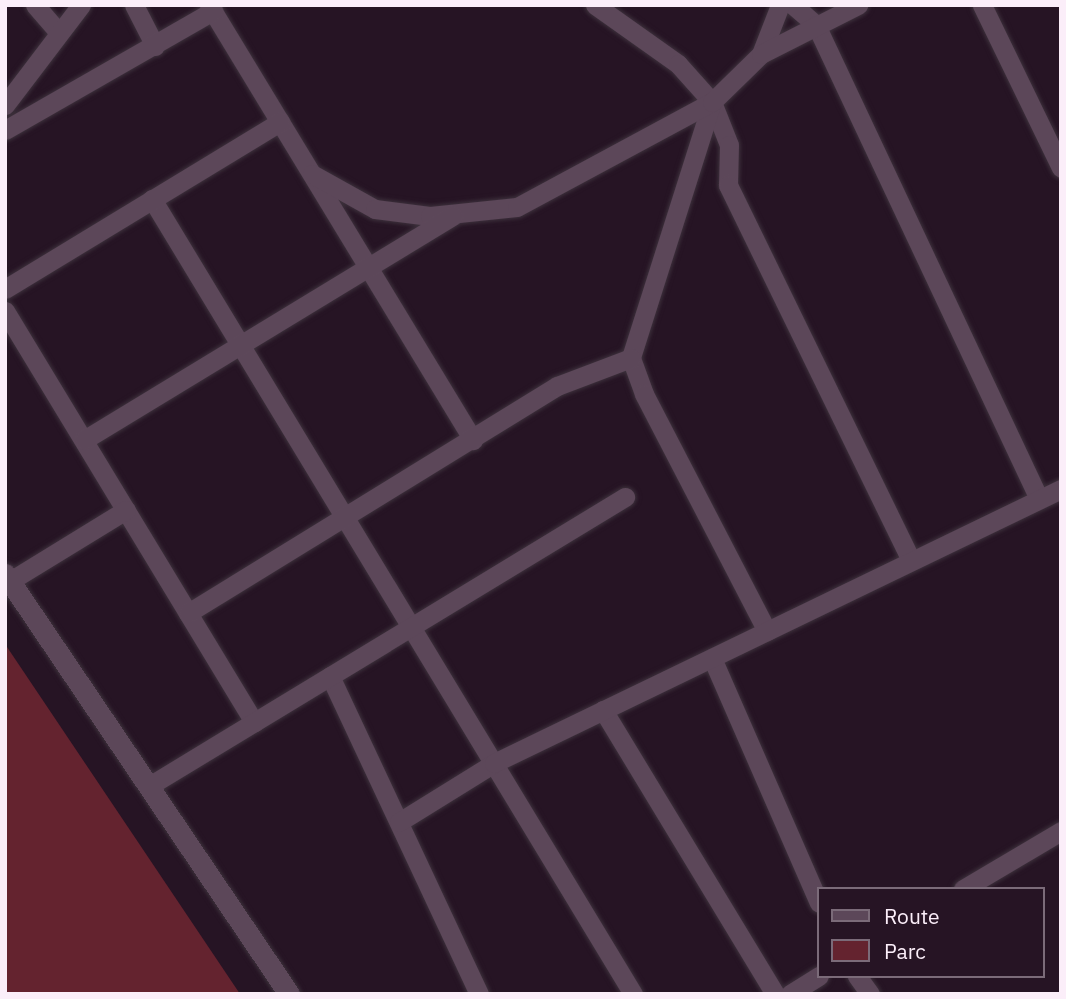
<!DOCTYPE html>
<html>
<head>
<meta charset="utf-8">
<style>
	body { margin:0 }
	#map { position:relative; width:1066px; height:999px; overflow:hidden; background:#261424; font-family:"IBM Plex Sans",sans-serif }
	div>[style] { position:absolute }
	.green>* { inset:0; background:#64232f }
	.roads { filter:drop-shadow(0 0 2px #3d313c) drop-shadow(0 0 2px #3d313c) }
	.street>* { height:19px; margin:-9.5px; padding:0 9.5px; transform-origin:9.5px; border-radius:9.5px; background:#5c4759 }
	.secondary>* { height:21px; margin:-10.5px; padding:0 10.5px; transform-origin:10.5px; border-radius:10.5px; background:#5c4759 }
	span { translate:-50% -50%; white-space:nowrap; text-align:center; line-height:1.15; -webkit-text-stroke:7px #261424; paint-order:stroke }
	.frame { position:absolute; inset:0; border:7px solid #fbeef9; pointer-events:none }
	.legend { position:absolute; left:817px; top:887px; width:228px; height:91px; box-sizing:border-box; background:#261424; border:2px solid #7b6b79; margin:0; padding:9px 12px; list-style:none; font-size:21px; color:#fbeef9 }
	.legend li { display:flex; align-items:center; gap:14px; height:35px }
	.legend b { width:35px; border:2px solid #7b6b79 }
</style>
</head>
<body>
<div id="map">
	<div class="green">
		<div style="clip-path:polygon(5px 644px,240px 994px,5px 994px)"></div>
	</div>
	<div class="roads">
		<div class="street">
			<div style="left:35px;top:5px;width:35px;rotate:49deg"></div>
			<div style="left:134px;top:5px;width:46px;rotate:62.9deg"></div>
			<div style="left:209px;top:5px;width:509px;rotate:58.75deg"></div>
			<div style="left:595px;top:5px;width:102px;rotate:35.4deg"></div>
			<div style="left:678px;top:64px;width:51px;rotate:48.2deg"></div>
			<div style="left:712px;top:102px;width:46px;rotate:68.4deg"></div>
			<div style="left:729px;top:145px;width:40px;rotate:91.4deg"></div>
			<div style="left:728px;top:185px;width:418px;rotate:64deg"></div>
			<div style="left:793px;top:5px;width:30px;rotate:41deg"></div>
			<div style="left:816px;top:25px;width:524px;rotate:64.8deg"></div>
			<div style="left:982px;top:5px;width:181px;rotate:64.1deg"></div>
			<div style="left:761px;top:54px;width:53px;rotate:-68.8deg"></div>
			<div style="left:712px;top:102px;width:269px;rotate:107.6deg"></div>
			<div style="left:631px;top:358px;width:38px;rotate:70deg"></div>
			<div style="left:644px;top:394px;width:267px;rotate:62.6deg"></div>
			<div style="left:5px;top:105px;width:126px;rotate:-52.8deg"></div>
			<div style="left:5px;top:130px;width:240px;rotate:-29.8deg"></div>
			<div style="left:312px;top:174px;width:72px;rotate:29.1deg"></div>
			<div style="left:375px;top:209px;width:55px;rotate:7.3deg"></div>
			<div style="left:430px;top:216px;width:87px;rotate:-5.9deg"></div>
			<div style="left:517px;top:207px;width:221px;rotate:-28.3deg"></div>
			<div style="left:712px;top:102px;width:69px;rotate:-44.4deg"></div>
			<div style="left:761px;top:54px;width:109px;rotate:-26.8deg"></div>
			<div style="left:152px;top:199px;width:929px;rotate:58.82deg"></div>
			<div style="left:5px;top:289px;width:322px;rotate:-31.3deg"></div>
			<div style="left:5px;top:311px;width:481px;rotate:58.8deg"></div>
			<div style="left:84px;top:440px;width:432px;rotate:-31.3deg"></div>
			<div style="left:10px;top:581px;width:136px;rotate:-31.5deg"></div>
			<div style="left:188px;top:613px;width:433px;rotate:-31.6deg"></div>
			<div style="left:557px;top:386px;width:79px;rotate:-20.7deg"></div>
			<div style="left:712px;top:658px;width:267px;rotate:66.4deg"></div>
			<div style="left:330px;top:676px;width:351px;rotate:64.9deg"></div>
			<div style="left:603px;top:710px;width:332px;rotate:58.8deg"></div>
			<div style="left:149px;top:786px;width:557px;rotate:-31.26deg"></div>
			<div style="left:399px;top:822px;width:112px;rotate:-31.8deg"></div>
			<div style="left:494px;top:763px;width:630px;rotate:-25.79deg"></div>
			<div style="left:963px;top:889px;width:114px;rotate:-30.6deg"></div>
			<div style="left:857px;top:976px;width:22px;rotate:54deg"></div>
			<div style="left:790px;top:994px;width:34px;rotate:-32deg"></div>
		</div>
		<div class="secondary">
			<div style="left:5px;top:574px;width:507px;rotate:55.93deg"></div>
		</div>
	</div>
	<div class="frame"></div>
	<ul class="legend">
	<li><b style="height:9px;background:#5c4759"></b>Route</li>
	<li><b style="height:19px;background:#64232f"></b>Parc</li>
	</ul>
</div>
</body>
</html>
